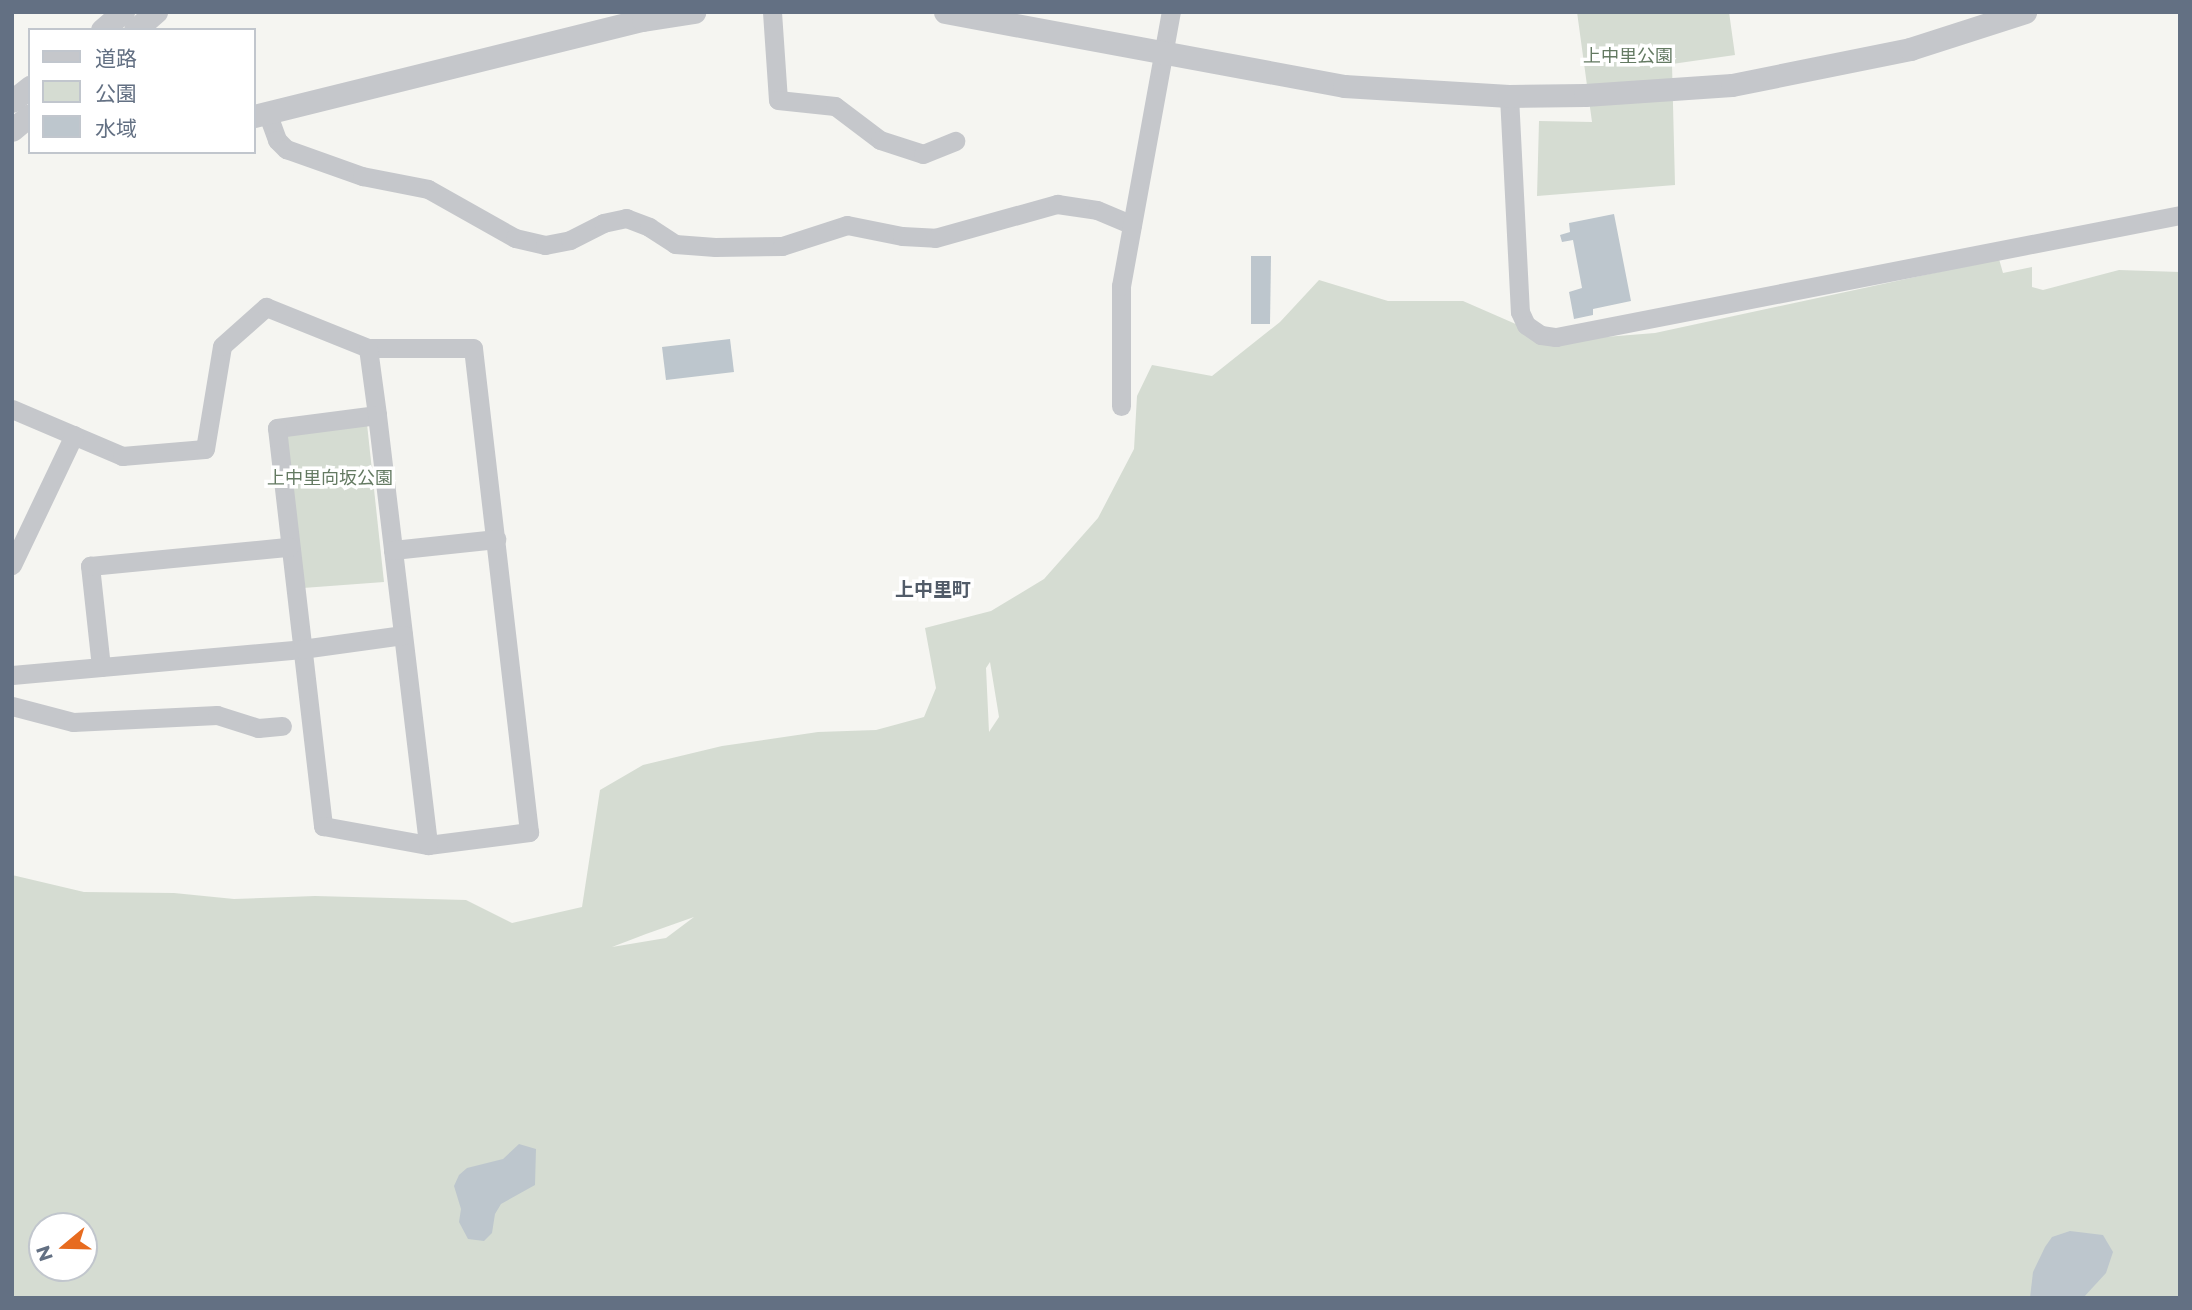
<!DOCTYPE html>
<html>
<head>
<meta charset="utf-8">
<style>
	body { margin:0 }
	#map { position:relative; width:2192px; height:1310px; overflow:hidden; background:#f5f5f1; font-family:Montserrat,"Noto Sans JP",sans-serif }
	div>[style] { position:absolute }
	.green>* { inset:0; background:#d5dcd2 }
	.water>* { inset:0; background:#bdc6cd }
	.minor>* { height:19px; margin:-9.5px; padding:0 9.5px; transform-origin:9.5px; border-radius:9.5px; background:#c5c7cb }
	.tertiary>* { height:23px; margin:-11.5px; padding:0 11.5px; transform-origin:11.5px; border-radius:11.5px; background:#c5c7cb }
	span { translate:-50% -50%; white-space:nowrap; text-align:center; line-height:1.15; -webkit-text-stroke:7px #fff; paint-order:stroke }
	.park-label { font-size:18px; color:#647a62 }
	.neighbourhood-label { font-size:19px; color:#515b68; font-weight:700 }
	.frame { position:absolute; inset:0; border:14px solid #637083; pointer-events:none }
	.legend { position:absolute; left:28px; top:28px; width:228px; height:126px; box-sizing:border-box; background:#fff; border:2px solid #c1c6cd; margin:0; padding:9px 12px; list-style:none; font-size:21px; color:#637083 }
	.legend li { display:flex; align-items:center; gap:14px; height:35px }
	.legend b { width:35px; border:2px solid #c1c6cd }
	.north { position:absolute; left:28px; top:1212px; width:70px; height:70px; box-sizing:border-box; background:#fff; border:2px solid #c1c6cd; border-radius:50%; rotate:251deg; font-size:19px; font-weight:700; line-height:28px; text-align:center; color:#637083 }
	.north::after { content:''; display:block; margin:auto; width:24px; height:32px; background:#e76b1f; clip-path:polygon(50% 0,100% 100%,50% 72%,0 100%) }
</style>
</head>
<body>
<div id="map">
	<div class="green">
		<div style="clip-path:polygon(1577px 12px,1729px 12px,1735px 55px,1672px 64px,1675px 185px,1537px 196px,1539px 121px,1592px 122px)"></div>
		<div style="clip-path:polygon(evenodd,1999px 259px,2003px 273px,2032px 267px,2032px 287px,2043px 290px,2119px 270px,2180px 272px,2180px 1298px,12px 1298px,12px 875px,84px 892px,174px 893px,234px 899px,315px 896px,466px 900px,512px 923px,582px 907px,600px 790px,643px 765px,722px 746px,818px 732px,876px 730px,924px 717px,936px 688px,925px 628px,991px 611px,1044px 579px,1098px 518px,1134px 449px,1137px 396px,1152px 365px,1212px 376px,1280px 322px,1319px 280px,1388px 301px,1463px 301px,1555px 341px,1655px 333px,1999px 259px,990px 662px,999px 717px,989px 732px,986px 668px,990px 662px,1999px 259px,694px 917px,666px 938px,612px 947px,646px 934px,694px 917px,1999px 259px,42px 1226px,84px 1226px,84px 1268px,42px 1268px,42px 1226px)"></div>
		<div style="clip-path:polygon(367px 424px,384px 582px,303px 588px,282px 437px)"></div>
	</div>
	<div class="water">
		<div style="clip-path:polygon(1614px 214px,1631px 301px,1593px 309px,1593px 315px,1574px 319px,1569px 292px,1582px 288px,1573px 240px,1562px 242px,1560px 235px,1570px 232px,1569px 223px)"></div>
		<div style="clip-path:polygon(1251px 256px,1271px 256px,1270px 324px,1251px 324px)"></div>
		<div style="clip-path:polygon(730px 339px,734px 372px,666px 380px,662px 347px)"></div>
		<div style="clip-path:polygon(519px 1144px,536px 1149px,535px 1185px,501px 1204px,495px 1214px,492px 1233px,484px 1241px,468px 1239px,459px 1222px,461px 1209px,454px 1186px,459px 1175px,467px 1168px,503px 1159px)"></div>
		<div style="clip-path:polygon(2070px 1231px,2103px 1235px,2113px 1252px,2106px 1273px,2083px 1298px,2030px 1298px,2033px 1272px,2045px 1247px,2052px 1237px)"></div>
	</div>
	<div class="minor">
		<div style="left:772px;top:12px;width:88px;rotate:86.1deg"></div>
		<div style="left:778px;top:100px;width:57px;rotate:6deg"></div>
		<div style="left:835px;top:106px;width:56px;rotate:37.1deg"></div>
		<div style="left:880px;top:140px;width:45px;rotate:18deg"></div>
		<div style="left:923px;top:154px;width:35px;rotate:-22deg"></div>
		<div style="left:1509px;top:96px;width:216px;rotate:87.1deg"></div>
		<div style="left:1520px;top:312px;width:14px;rotate:65deg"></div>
		<div style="left:1526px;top:325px;width:18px;rotate:34deg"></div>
		<div style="left:1541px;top:335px;width:15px;rotate:8deg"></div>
		<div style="left:1556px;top:337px;width:636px;rotate:-11.06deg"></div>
		<div style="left:268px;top:115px;width:27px;rotate:70deg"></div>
		<div style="left:277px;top:140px;width:13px;rotate:45deg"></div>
		<div style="left:286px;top:149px;width:81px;rotate:19.6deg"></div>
		<div style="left:362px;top:176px;width:67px;rotate:11.1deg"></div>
		<div style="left:428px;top:189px;width:100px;rotate:29.4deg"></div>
		<div style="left:515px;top:238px;width:31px;rotate:13deg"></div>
		<div style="left:545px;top:245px;width:25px;rotate:-11deg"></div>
		<div style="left:570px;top:240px;width:37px;rotate:-27deg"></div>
		<div style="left:603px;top:223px;width:24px;rotate:-12deg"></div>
		<div style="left:626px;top:218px;width:25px;rotate:21deg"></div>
		<div style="left:649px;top:227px;width:31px;rotate:33deg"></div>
		<div style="left:675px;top:244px;width:40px;rotate:4.3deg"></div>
		<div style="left:715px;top:247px;width:67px;rotate:-0.9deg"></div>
		<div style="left:782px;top:246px;width:68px;rotate:-17.9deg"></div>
		<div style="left:847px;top:225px;width:56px;rotate:11.3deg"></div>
		<div style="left:902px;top:236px;width:33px;rotate:3deg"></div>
		<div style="left:935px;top:238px;width:127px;rotate:-15.6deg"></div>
		<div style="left:1057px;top:204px;width:40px;rotate:8.5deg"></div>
		<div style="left:1097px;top:210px;width:38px;rotate:23deg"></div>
		<div style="left:1121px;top:406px;width:120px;rotate:-90deg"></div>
		<div style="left:1121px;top:286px;width:279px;rotate:-79.7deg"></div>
		<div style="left:12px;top:409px;width:120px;rotate:23.1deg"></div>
		<div style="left:122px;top:456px;width:83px;rotate:-4.8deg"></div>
		<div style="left:205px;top:449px;width:104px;rotate:-80.6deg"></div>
		<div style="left:222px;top:346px;width:59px;rotate:-41.6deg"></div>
		<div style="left:266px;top:307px;width:110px;rotate:21.9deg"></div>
		<div style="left:377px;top:415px;width:101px;rotate:172.6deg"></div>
		<div style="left:277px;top:428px;width:401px;rotate:83.4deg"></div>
		<div style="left:323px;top:826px;width:107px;rotate:10.3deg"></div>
		<div style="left:428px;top:845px;width:102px;rotate:-7.3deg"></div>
		<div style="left:529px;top:832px;width:487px;rotate:-96.6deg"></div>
		<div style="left:473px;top:348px;width:105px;rotate:180deg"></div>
		<div style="left:368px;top:348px;width:68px;rotate:82.3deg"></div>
		<div style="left:377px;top:415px;width:136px;rotate:83.2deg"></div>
		<div style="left:393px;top:550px;width:297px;rotate:83.2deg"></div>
		<div style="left:393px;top:550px;width:104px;rotate:-6.1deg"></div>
		<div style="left:12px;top:565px;width:144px;rotate:-64.5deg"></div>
		<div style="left:101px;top:667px;width:102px;rotate:-96.2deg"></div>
		<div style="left:90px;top:566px;width:200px;rotate:-5.5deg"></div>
		<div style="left:12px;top:675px;width:291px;rotate:-5.1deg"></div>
		<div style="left:302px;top:649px;width:102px;rotate:-7.9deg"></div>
		<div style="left:12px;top:706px;width:63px;rotate:14.7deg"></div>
		<div style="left:73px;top:722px;width:144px;rotate:-2.8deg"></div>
		<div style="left:217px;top:715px;width:43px;rotate:17.6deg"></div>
		<div style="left:258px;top:728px;width:24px;rotate:-5deg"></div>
	</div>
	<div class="tertiary">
		<div style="left:945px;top:12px;width:406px;rotate:10.5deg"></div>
		<div style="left:1344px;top:86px;width:165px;rotate:3.5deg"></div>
		<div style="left:1509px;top:96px;width:76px;rotate:-0.8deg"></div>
		<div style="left:1585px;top:95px;width:147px;rotate:-3.9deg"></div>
		<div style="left:1732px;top:85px;width:182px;rotate:-11.4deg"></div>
		<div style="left:1910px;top:49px;width:121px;rotate:-17.8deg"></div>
		<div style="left:102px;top:30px;width:28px;rotate:-41deg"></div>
		<div style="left:135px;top:30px;width:28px;rotate:-41deg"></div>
		<div style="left:12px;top:101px;width:23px;rotate:-38deg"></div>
		<div style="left:254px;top:116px;width:401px;rotate:-13.9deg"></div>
		<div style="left:643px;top:20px;width:52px;rotate:-8.9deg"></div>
		<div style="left:12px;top:130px;width:23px;rotate:-40deg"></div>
	</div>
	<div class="park-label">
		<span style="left:1628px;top:56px">上中里公園</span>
		<span style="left:330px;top:478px">上中里向坂公園</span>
	</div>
	<div class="neighbourhood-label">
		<span style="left:933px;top:590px">上中里町</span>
	</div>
	<div class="frame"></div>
	<ul class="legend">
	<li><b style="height:9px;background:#c5c7cb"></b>道路</li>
	<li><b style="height:19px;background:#d5dcd2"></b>公園</li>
	<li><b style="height:19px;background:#bdc6cd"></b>水域</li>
	</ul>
	<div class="north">N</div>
</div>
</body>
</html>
